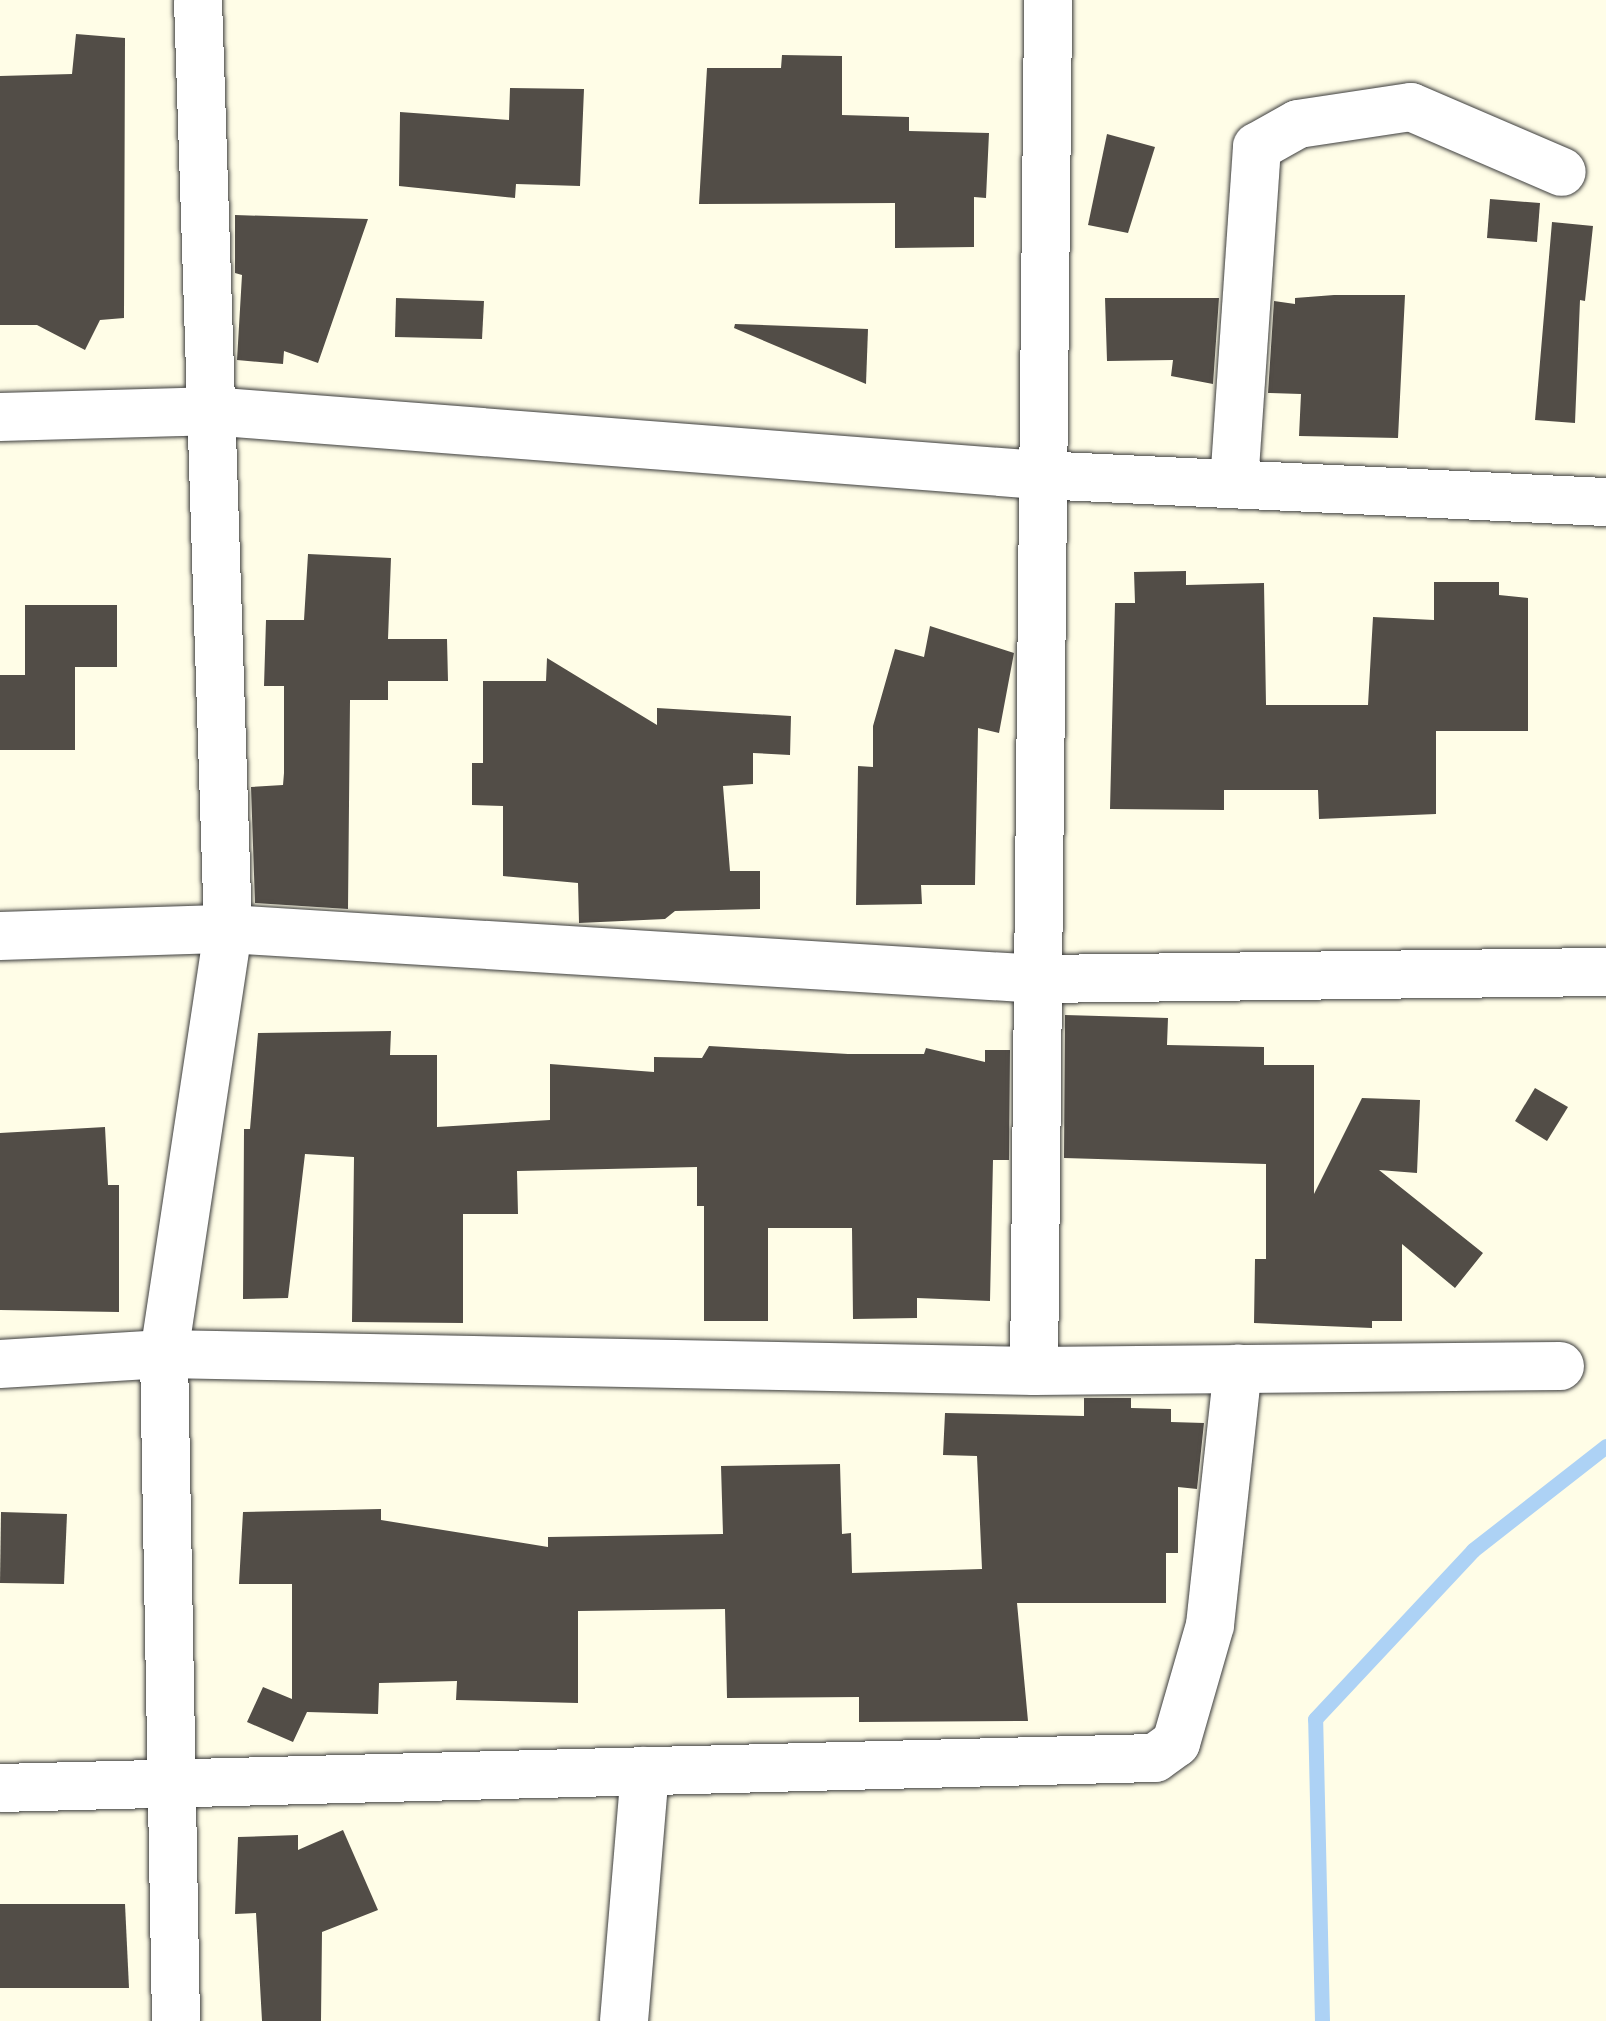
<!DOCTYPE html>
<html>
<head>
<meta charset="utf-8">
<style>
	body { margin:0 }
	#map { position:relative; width:1606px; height:2021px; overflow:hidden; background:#fffde7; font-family:"PT Serif",serif }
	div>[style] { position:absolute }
	.stream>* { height:15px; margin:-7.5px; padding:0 7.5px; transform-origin:7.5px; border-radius:7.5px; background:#add2f5 }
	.building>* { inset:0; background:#524d47 }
	.roads { filter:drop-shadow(0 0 2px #3d3d3d) drop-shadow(0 0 2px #3d3d3d) }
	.minor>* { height:48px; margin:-24px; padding:0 24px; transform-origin:24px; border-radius:24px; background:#fff }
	span { translate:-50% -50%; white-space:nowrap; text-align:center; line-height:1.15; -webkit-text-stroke:10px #fff; paint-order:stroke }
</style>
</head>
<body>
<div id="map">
	<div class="stream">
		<div style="left:1322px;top:2021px;width:302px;rotate:-91.3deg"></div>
		<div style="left:1315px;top:1719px;width:231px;rotate:-46.9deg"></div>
		<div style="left:1473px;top:1550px;width:169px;rotate:-38deg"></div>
	</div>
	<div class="building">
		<div style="clip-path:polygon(76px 34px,125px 38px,124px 318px,100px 320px,85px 350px,37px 325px,0 325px,0 76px,72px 74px)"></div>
		<div style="clip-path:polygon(782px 55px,842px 56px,842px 115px,909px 117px,909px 131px,989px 133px,986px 198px,974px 197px,974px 247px,895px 248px,895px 203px,699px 204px,707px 68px,781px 68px)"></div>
		<div style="clip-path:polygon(510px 88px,584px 89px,580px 186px,516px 184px,515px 198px,399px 186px,400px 112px,509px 120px)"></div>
		<div style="clip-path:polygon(1107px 134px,1155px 147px,1128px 233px,1088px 225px)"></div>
		<div style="clip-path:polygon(1490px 199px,1540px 203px,1537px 242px,1487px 238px)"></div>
		<div style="clip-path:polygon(235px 215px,368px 219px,318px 363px,284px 351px,283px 364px,237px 360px,242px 275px,235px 273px)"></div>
		<div style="clip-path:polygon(1552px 222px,1593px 226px,1585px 301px,1580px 300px,1575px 423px,1535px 420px)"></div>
		<div style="clip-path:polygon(1334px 295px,1405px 295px,1398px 438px,1299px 436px,1301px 394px,1268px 393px,1274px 301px,1295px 304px,1295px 298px)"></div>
		<div style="clip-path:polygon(396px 298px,484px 301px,482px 339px,395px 337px)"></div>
		<div style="clip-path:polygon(1105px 298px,1219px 298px,1213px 384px,1171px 376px,1173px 360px,1107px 361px)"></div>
		<div style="clip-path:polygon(735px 324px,868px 329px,866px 384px,734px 328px)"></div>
		<div style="clip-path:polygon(308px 554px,391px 558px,388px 639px,447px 639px,448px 681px,388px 681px,388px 700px,350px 700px,348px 909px,255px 903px,251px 787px,283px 785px,284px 773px,284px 686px,264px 686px,266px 620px,304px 620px)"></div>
		<div style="clip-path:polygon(1186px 571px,1186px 585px,1264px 583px,1266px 705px,1368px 705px,1373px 617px,1434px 620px,1434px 582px,1499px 582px,1499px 595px,1528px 598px,1528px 731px,1436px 731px,1436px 814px,1319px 819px,1318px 790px,1224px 790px,1224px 810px,1110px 809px,1115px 603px,1135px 603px,1134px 572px)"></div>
		<div style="clip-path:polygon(25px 605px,117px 605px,117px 667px,75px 667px,75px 750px,0 750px,0 675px,25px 675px)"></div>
		<div style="clip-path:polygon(930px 626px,1014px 653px,999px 733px,978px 728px,975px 885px,921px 885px,922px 904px,856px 905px,858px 766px,873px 767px,873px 726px,895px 649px,924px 657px)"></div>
		<div style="clip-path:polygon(547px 658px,657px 725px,657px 708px,791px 716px,790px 755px,753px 753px,753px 784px,723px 786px,730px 871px,760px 871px,760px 909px,675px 911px,665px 919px,579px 923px,578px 883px,503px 876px,503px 806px,472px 805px,472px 763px,483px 763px,483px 681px,546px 681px)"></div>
		<div style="clip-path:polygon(1065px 1015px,1168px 1018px,1167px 1045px,1264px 1047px,1264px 1065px,1314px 1065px,1314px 1194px,1362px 1098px,1420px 1100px,1417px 1173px,1379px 1170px,1483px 1253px,1455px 1288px,1402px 1244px,1402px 1321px,1372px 1321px,1372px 1328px,1254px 1323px,1255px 1259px,1266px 1259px,1266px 1164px,1064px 1158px)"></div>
		<div style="clip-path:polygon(391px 1031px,390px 1055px,437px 1055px,437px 1127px,550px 1120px,550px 1064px,654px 1072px,654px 1057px,702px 1058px,709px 1046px,848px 1054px,924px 1054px,926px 1048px,985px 1062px,985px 1050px,1010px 1050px,1009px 1160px,993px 1160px,990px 1301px,917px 1298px,917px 1318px,853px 1319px,852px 1228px,768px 1228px,768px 1321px,704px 1321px,704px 1206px,697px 1206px,697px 1167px,517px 1171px,518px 1214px,463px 1214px,463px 1323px,352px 1322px,354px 1157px,305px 1154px,288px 1298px,243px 1299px,244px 1129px,250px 1129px,258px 1033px)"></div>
		<div style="clip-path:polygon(1535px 1088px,1568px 1107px,1547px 1141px,1515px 1121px)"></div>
		<div style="clip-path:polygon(105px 1127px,108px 1185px,119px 1185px,119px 1312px,0 1310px,0 1133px)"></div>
		<div style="clip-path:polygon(1084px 1398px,1131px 1398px,1131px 1408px,1171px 1409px,1171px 1422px,1204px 1423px,1197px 1489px,1178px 1487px,1178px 1553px,1166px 1553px,1166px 1603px,1017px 1603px,1028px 1721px,859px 1722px,859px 1697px,727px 1698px,725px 1609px,578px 1611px,578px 1703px,456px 1700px,457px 1681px,379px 1683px,378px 1714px,307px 1712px,293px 1742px,247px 1722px,263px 1687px,292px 1699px,292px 1584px,239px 1584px,243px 1512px,381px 1509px,381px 1520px,548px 1547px,548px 1537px,723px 1534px,721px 1466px,840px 1464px,842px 1534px,851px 1533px,852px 1573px,982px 1569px,977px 1456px,943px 1455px,945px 1413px,1084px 1416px)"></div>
		<div style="clip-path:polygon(1px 1512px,67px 1514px,64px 1584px,0 1583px)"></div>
		<div style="clip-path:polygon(343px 1830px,378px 1910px,322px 1932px,321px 2021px,262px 2021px,256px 1913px,235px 1914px,238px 1837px,298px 1835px,298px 1850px)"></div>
		<div style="clip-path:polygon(0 1904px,125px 1904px,129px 1988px,0 1988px)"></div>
	</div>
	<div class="roads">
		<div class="minor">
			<div style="left:0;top:417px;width:209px;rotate:-1.6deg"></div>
			<div style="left:209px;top:411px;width:832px;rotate:4.41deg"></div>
			<div style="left:1039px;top:475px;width:568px;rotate:2.73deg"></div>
			<div style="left:1234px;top:484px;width:338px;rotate:-86.1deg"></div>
			<div style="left:1257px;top:147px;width:47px;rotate:-29.3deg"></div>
			<div style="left:1298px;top:124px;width:114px;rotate:-8.6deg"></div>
			<div style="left:1411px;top:107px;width:164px;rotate:23.3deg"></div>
			<div style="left:0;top:936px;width:228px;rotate:-1.8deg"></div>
			<div style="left:228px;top:929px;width:813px;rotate:3.53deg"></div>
			<div style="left:1039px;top:979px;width:567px;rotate:-0.71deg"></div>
			<div style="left:0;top:1364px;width:164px;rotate:-3.5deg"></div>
			<div style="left:164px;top:1354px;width:870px;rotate:1.12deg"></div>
			<div style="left:1034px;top:1371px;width:526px;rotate:-0.54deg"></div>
			<div style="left:1034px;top:1371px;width:1371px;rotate:-89.41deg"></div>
			<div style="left:0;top:1788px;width:1155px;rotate:-1.49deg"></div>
			<div style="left:1155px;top:1758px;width:26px;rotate:-36deg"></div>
			<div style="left:1176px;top:1743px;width:123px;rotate:-73.9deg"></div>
			<div style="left:1210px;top:1625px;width:258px;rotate:-83.8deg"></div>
			<div style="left:176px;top:2021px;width:667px;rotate:-91.03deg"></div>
			<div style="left:164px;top:1354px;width:430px;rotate:-81.4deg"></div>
			<div style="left:228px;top:929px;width:929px;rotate:-91.85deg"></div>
			<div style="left:624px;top:2021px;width:251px;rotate:-85.2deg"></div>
		</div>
	</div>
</div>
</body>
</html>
